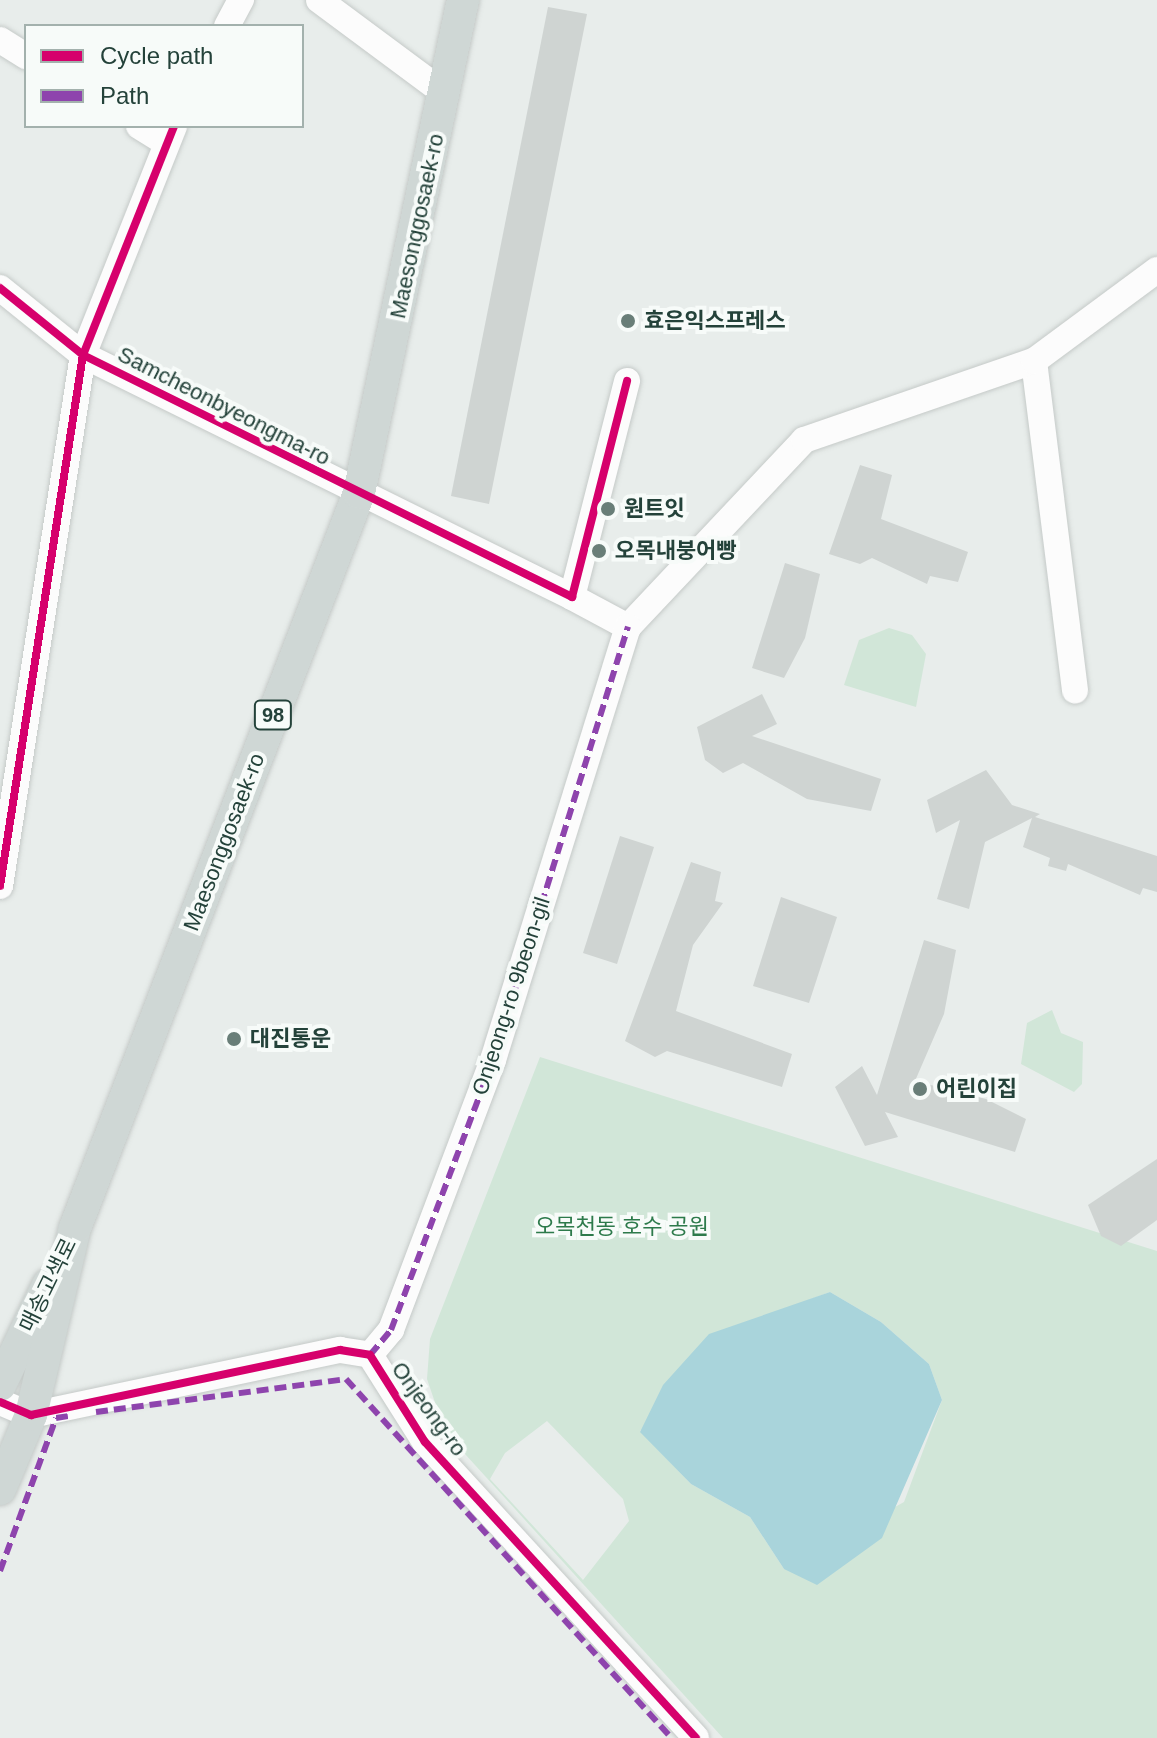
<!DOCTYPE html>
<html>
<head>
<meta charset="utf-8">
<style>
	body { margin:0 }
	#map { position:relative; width:1157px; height:1738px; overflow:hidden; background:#e8edeb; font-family:Arial,"Noto Sans KR",sans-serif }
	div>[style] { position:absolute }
	.green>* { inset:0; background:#d1e6d8 }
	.water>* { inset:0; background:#a9d4db }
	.building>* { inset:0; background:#cfd4d2 }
	.roads { filter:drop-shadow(0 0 2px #c5cac8) drop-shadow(0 0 2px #c5cac8) }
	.minor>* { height:26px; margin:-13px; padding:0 13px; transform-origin:13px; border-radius:13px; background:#fcfcfc }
	.major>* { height:32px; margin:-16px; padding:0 16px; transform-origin:16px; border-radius:16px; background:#cfd7d5 }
	.quiet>* { height:6px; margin-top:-3px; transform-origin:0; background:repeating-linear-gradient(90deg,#8e44ad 0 12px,transparent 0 18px) }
	.cycleway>* { height:8px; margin:-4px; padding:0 4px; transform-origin:4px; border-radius:4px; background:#d6006c }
	.dots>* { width:22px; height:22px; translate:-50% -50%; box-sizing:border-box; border:4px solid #f7fbf9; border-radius:50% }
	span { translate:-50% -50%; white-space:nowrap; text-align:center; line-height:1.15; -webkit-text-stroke:8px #f7fbf9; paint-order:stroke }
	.shield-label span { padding:2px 6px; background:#f7fbf9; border:2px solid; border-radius:6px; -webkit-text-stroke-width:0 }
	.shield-label { font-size:20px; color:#24423a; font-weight:700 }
	.street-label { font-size:22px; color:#24423a }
	.poi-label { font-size:22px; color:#24423a; font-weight:700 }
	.left { translate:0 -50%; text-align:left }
	.park-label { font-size:22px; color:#2d7a4b }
	.legend { position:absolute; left:24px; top:24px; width:280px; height:104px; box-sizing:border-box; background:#f7fbf9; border:2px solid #a3b1ad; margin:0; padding:10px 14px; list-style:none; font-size:24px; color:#24423a }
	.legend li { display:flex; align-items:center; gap:16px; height:40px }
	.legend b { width:40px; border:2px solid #a3b1ad }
</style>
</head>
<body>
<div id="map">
	<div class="green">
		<div style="clip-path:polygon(889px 628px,912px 635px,926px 654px,916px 707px,844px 685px,859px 640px)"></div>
		<div style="clip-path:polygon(1052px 1010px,1061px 1033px,1083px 1042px,1082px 1084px,1074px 1092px,1021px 1064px,1027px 1023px)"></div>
		<div style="clip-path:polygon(evenodd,540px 1057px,1157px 1251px,1157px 1738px,723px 1738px,445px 1432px,427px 1379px,430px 1339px,540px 1057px,830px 1292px,881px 1322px,929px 1364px,942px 1400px,904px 1502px,784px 1569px,750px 1517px,691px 1484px,640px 1431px,798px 1304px,830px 1292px,540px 1057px,547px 1421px,623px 1499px,629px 1521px,583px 1580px,490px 1479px,505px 1453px,547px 1421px)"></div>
	</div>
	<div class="water">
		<div style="clip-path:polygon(830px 1292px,881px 1322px,929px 1364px,942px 1400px,882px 1538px,817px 1585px,784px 1569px,750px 1517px,691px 1484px,640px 1432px,663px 1385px,709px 1334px)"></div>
	</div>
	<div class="building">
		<div style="clip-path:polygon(548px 7px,587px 14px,489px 504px,451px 496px)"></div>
		<div style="clip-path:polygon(860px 465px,892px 475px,881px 519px,968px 552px,958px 582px,930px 576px,927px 584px,872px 558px,860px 564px,829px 554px)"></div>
		<div style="clip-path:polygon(785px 563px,820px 574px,805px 638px,784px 678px,752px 668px)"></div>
		<div style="clip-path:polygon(762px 694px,777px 724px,752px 736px,881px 779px,871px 811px,807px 799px,743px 763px,723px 773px,705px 760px,697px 727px)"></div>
		<div style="clip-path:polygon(986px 770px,1012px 805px,1040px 814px,1035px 817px,1157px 856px,1157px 892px,1143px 888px,1140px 895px,1068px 864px,1066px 871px,1048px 866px,1050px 858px,1023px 847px,1032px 818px,985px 842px,969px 909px,937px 899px,960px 820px,936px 833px,927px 800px)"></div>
		<div style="clip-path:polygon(620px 836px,654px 847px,617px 964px,583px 953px)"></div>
		<div style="clip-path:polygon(691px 862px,721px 872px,715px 901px,723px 903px,693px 945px,676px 1011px,792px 1054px,782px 1087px,667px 1051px,655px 1057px,625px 1041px)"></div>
		<div style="clip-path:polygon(781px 897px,837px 917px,809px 1003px,753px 986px)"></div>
		<div style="clip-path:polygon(924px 940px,956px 950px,944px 1014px,915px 1081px,986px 1099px,1026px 1119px,1015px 1152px,885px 1112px,898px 1137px,865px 1146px,835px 1087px,862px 1066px,877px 1095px)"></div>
		<div style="clip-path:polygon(1157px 1159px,1157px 1220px,1121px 1246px,1101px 1236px,1088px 1205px)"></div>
	</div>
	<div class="roads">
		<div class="minor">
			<div style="left:319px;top:0;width:156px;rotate:36.6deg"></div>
			<div style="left:227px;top:26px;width:30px;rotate:-62deg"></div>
			<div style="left:0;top:40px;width:31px;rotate:32deg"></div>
			<div style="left:139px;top:126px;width:31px;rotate:32deg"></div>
			<div style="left:0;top:288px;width:107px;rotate:38.9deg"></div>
			<div style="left:83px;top:355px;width:546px;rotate:26.33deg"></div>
			<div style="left:572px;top:597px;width:223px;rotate:-75.7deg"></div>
			<div style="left:1034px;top:361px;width:332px;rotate:82.9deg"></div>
			<div style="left:572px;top:597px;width:64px;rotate:28.2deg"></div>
			<div style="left:628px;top:627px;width:257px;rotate:-46.7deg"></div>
			<div style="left:804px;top:440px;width:243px;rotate:-19deg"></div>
			<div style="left:1034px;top:361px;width:153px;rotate:-36.5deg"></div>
			<div style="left:0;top:886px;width:537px;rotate:-81.12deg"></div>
			<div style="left:83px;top:355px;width:246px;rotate:-68.3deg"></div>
			<div style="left:370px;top:1355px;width:33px;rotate:-50deg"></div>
			<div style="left:391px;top:1330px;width:289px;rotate:-69.3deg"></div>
			<div style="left:493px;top:1060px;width:454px;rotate:-72.7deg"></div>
			<div style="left:0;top:1402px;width:34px;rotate:23deg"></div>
			<div style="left:31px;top:1415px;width:316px;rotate:-11.9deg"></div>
			<div style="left:340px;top:1350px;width:30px;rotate:9deg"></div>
			<div style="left:370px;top:1355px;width:103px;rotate:57.7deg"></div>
			<div style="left:425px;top:1442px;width:401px;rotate:47.5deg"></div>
		</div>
		<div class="major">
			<div style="left:0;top:1385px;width:111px;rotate:-64.4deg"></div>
			<div style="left:0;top:1489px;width:80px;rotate:-67.3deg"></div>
			<div style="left:31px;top:1415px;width:192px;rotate:-76.8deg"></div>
			<div style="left:75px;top:1228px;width:788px;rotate:-68.87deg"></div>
			<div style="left:359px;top:493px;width:504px;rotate:-78.09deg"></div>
		</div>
	</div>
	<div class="quiet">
		<div style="left:370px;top:1355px;width:33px;rotate:-50deg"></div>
		<div style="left:391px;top:1330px;width:289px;rotate:-69.3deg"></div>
		<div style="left:493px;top:1060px;width:454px;rotate:-72.7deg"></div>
		<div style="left:96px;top:1412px;width:252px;rotate:-7.5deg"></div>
		<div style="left:346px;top:1379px;width:485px;rotate:47.8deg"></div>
		<div style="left:0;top:1571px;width:163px;rotate:-69.9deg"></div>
		<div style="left:56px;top:1418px;width:12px;rotate:-9deg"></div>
	</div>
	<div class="cycleway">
		<div style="left:0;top:288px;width:107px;rotate:38.9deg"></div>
		<div style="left:83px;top:355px;width:546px;rotate:26.33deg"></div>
		<div style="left:572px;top:597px;width:223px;rotate:-75.7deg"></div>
		<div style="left:0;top:886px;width:537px;rotate:-81.12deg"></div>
		<div style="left:83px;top:355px;width:246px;rotate:-68.3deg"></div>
		<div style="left:0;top:1402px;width:34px;rotate:23deg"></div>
		<div style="left:31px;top:1415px;width:316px;rotate:-11.9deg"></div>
		<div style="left:340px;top:1350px;width:30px;rotate:9deg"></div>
		<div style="left:370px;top:1355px;width:103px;rotate:57.7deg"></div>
		<div style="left:425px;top:1442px;width:401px;rotate:47.5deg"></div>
	</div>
	<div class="dots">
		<div style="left:628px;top:321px;background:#697e78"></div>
		<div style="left:608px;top:509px;background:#697e78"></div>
		<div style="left:599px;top:551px;background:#697e78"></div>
		<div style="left:234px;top:1039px;background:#697e78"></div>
		<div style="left:920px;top:1089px;background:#697e78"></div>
	</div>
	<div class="shield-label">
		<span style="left:273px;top:715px">98</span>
	</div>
	<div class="street-label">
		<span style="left:417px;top:226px;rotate:-78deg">Maesonggosaek-ro</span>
		<span style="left:224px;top:406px;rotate:27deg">Samcheonbyeongma-ro</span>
		<span style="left:224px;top:842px;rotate:-69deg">Maesonggosaek-ro</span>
		<span style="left:511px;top:996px;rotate:-72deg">Onjeong-ro 9beon-gil</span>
		<span style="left:48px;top:1285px;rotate:-64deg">매송고색로</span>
		<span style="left:429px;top:1409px;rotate:54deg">Onjeong-ro</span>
	</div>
	<div class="poi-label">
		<span class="left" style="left:644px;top:321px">효은익스프레스</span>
		<span class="left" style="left:624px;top:509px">원트잇</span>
		<span class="left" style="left:615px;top:551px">오목내붕어빵</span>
		<span class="left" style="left:250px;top:1039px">대진통운</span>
		<span class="left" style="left:936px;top:1089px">어린이집</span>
	</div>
	<div class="park-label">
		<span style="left:622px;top:1227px">오목천동 호수 공원</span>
	</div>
	<ul class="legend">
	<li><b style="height:10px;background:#d6006c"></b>Cycle path</li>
	<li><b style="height:10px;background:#8e44ad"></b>Path</li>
	</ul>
</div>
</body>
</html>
